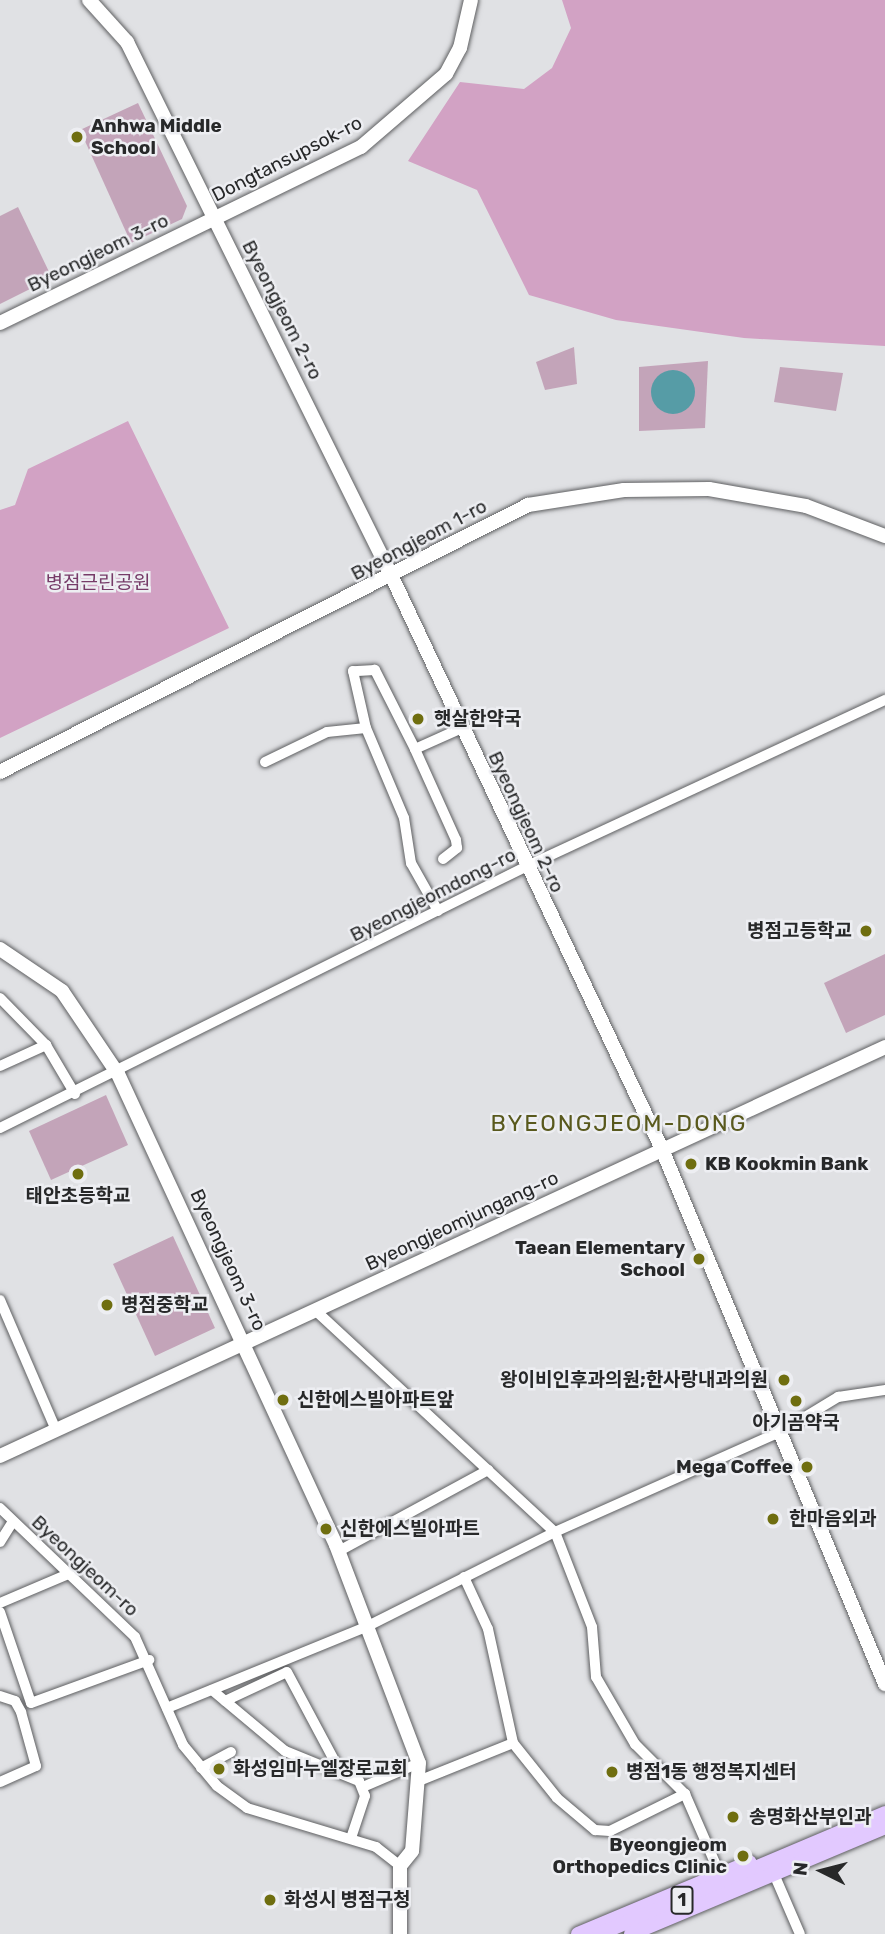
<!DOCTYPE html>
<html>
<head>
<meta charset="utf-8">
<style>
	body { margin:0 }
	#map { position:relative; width:885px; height:1934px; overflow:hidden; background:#e0e1e4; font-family:Rubik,"Noto Sans KR",sans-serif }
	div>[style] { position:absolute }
	.green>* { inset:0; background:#c3a4b9 }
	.forest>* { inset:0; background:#d2a2c4 }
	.water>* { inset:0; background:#569ca6 }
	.round { border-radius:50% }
	.roads { filter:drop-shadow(0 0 2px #5e5f61) drop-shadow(0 0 2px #5e5f61) }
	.street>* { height:10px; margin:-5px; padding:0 5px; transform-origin:5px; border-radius:5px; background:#fff }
	.secondary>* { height:14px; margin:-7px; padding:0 7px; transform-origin:7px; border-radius:7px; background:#fff }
	.primary>* { height:14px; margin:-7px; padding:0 7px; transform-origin:7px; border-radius:7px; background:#e2c9ff }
	.dots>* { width:19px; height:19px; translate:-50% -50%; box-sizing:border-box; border:4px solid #edeef2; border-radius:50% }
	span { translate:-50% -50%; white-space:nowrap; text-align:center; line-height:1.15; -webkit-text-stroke:5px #edeef2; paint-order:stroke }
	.shield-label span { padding:2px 5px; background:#edeef2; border:2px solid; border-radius:5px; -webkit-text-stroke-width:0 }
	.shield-label { font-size:18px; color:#272829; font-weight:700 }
	.poi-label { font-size:19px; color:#272829; font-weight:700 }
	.left { translate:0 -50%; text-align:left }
	.right { translate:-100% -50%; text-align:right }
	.street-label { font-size:19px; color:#272829 }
	.park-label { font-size:19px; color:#763b68 }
	.quarter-label { font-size:23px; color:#59591d; letter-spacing:2px }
	.north { position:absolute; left:787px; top:1836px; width:70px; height:70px; -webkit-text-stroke:5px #edeef2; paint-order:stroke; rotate:276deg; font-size:19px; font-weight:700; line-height:28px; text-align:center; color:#272829 }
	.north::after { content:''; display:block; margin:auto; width:24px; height:32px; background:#272829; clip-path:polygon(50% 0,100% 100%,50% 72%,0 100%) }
</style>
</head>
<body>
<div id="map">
	<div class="green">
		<div style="clip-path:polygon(138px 103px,187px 206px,182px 219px,131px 243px,80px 130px)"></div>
		<div style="clip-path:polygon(18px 207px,52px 278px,0 304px,0 216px)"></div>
		<div style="clip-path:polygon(574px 347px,577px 384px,545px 390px,536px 362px)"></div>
		<div style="clip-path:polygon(708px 361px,705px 428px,639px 431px,639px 367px)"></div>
		<div style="clip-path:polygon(780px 367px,843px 373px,836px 411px,774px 402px)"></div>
		<div style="clip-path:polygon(885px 954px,885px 1015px,846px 1033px,824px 983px)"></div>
		<div style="clip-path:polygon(106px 1095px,128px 1145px,51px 1180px,29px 1131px)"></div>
		<div style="clip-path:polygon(173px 1236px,215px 1328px,155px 1356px,113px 1264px)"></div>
	</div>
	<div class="forest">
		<div style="clip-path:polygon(562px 0,885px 0,885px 346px,744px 338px,616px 320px,529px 295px,477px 190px,408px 161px,460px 82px,524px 89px,552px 68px,571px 28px)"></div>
		<div style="clip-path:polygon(128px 421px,229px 628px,0 738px,0 510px,15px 505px,28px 469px)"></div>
	</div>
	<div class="water">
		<div class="round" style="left:651px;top:370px;width:44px;height:44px"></div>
	</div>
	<div class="roads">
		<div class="street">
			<div style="left:415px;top:749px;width:89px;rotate:-116.9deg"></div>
			<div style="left:375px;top:670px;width:22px;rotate:177deg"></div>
			<div style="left:353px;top:671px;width:58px;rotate:77.2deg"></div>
			<div style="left:366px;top:728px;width:98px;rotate:67.1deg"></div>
			<div style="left:404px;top:818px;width:46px;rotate:81.2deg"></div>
			<div style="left:411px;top:863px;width:55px;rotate:60.6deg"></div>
			<div style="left:265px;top:762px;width:69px;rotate:-25.8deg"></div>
			<div style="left:327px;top:732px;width:39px;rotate:-6deg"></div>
			<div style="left:443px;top:859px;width:18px;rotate:-38deg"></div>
			<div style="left:457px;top:848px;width:8px;rotate:-97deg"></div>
			<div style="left:456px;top:840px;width:100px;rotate:-114.3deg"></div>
			<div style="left:415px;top:749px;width:51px;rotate:-24.1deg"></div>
			<div style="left:0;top:998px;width:66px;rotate:45.6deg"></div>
			<div style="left:46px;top:1045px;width:57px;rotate:59.4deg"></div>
			<div style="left:0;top:1066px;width:51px;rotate:-24.5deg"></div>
			<div style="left:0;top:1128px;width:586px;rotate:-26.43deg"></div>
			<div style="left:525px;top:867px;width:397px;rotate:-24.9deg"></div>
			<div style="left:0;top:1300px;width:142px;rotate:66.7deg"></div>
			<div style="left:316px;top:1311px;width:326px;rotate:42.8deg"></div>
			<div style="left:555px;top:1532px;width:102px;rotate:68.7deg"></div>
			<div style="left:592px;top:1627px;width:50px;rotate:85.4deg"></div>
			<div style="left:596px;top:1677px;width:78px;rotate:59.8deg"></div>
			<div style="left:635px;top:1744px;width:71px;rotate:45deg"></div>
			<div style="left:685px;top:1794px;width:85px;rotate:66.4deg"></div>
			<div style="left:0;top:1508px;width:187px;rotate:43.7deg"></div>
			<div style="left:135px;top:1637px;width:118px;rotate:66deg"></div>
			<div style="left:183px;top:1745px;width:53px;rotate:50.3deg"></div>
			<div style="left:217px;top:1786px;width:37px;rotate:36deg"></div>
			<div style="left:247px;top:1808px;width:135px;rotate:16.8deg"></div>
			<div style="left:376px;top:1847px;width:31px;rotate:38deg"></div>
			<div style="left:0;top:1542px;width:22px;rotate:-58deg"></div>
			<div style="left:339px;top:1551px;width:170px;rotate:-28.5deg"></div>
			<div style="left:464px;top:1577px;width:57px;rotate:65.2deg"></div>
			<div style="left:488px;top:1629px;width:117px;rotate:77.6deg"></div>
			<div style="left:513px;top:1743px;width:70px;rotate:51.3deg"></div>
			<div style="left:557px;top:1798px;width:50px;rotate:40.1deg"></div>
			<div style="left:595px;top:1830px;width:15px;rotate:4deg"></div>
			<div style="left:610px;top:1831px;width:84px;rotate:-26.3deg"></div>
			<div style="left:0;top:1603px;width:72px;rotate:-23deg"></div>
			<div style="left:0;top:1612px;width:96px;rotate:71.2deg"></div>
			<div style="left:31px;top:1703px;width:126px;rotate:-20deg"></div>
			<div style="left:212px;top:1690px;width:95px;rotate:39.9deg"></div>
			<div style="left:285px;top:1751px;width:80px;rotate:22.1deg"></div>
			<div style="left:359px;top:1781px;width:16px;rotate:68deg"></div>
			<div style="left:365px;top:1796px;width:44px;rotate:108.4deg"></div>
			<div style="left:0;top:1696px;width:16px;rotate:18deg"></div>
			<div style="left:15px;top:1701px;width:13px;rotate:61deg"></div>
			<div style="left:21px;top:1712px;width:56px;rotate:74.5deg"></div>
			<div style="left:36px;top:1766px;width:39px;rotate:156deg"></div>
			<div style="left:225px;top:1701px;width:68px;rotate:-25.1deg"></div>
			<div style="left:287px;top:1672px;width:115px;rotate:61.9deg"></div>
			<div style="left:167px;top:1708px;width:217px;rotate:-22.2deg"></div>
			<div style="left:368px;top:1626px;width:209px;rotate:-26.7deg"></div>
			<div style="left:555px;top:1532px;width:248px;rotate:-24deg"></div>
			<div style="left:782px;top:1431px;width:66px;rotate:-31.3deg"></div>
			<div style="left:838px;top:1397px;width:48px;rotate:-8.5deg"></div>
			<div style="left:201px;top:1768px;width:34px;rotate:-28deg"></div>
			<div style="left:421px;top:1780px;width:99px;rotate:-21.9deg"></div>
			<div style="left:363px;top:1787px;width:61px;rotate:-23.2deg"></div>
			<div style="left:774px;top:1874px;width:65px;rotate:66.6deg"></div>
		</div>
		<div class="secondary">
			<div style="left:89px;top:0;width:57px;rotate:47.9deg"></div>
			<div style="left:127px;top:42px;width:597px;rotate:63.65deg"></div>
			<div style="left:392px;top:577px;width:630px;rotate:64.74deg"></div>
			<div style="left:661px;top:1147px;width:582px;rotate:67.36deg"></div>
			<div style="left:0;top:323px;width:402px;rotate:-26deg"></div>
			<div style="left:361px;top:147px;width:112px;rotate:-40.7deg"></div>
			<div style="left:446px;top:74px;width:30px;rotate:-62deg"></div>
			<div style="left:460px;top:48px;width:49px;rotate:-77.1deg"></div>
			<div style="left:0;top:772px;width:592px;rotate:-26.82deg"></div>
			<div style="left:528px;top:505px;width:97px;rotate:-8.9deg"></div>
			<div style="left:624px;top:490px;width:85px;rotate:-0.7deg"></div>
			<div style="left:709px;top:489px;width:98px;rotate:9.9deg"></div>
			<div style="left:806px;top:506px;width:85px;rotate:20.8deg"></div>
			<div style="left:0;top:949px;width:75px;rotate:34.1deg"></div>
			<div style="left:62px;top:991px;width:100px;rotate:56deg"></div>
			<div style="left:118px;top:1074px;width:519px;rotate:65.16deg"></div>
			<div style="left:336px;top:1545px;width:233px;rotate:69.2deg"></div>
			<div style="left:419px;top:1763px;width:88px;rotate:94.5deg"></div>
			<div style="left:412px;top:1851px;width:19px;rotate:129deg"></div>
			<div style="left:400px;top:1866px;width:68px;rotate:90deg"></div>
			<div style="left:0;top:1456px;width:975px;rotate:-24.8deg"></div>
		</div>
		<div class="primary">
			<div style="left:578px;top:1934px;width:186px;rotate:-22.7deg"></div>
			<div style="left:599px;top:1934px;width:311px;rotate:-22.9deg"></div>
			<div style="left:631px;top:1934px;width:276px;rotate:-22.8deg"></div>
		</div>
	</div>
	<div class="dots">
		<div style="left:77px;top:137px;background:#6f6e10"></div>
		<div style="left:418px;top:719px;background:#6f6e10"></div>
		<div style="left:866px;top:931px;background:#6f6e10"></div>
		<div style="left:691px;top:1164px;background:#6f6e10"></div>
		<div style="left:78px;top:1174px;background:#6f6e10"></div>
		<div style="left:699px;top:1259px;background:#6f6e10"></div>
		<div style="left:107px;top:1305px;background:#6f6e10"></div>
		<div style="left:784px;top:1380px;background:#6f6e10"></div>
		<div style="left:283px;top:1400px;background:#6f6e10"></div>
		<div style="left:796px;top:1401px;background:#6f6e10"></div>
		<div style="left:807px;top:1467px;background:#6f6e10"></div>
		<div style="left:773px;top:1519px;background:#6f6e10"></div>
		<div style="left:326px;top:1529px;background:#6f6e10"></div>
		<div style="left:219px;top:1769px;background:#6f6e10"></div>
		<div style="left:612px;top:1772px;background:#6f6e10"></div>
		<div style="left:733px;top:1817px;background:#6f6e10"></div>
		<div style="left:743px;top:1856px;background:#6f6e10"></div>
		<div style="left:270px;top:1900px;background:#6f6e10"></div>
	</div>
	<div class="shield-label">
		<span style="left:682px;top:1900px">1</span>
	</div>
	<div class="poi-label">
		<span class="left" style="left:91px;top:137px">Anhwa Middle<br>School</span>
		<span class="left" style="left:434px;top:719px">햇살한약국</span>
		<span class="right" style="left:852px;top:931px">병점고등학교</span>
		<span class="left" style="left:705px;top:1164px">KB Kookmin Bank</span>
		<span style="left:78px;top:1196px">태안초등학교</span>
		<span class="right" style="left:685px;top:1259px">Taean Elementary<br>School</span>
		<span class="left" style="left:121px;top:1305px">병점중학교</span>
		<span class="right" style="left:768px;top:1380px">왕이비인후과의원;한사랑내과의원</span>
		<span class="left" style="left:297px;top:1400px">신한에스빌아파트앞</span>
		<span style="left:796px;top:1423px">아기곰약국</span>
		<span class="right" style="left:793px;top:1467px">Mega Coffee</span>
		<span class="left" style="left:789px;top:1519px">한마음외과</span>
		<span class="left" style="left:340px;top:1529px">신한에스빌아파트</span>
		<span class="left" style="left:233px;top:1769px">화성임마누엘장로교회</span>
		<span class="left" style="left:626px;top:1772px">병점1동 행정복지센터</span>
		<span class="left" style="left:749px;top:1817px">송명화산부인과</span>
		<span class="right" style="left:727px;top:1856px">Byeongjeom<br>Orthopedics Clinic</span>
		<span class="left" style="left:284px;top:1900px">화성시 병점구청</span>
	</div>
	<div class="street-label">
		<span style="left:287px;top:159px;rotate:-27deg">Dongtansupsok-ro</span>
		<span style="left:98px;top:253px;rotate:-26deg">Byeongjeom 3-ro</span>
		<span style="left:282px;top:310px;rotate:63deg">Byeongjeom 2-ro</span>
		<span style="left:419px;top:540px;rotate:-28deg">Byeongjeom 1-ro</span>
		<span style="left:526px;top:822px;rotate:65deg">Byeongjeom 2-ro</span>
		<span style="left:433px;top:895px;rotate:-27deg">Byeongjeomdong-ro</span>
		<span style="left:462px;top:1221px;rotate:-25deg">Byeongjeomjungang-ro</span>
		<span style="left:228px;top:1260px;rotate:65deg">Byeongjeom 3-ro</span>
		<span style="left:85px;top:1566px;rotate:43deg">Byeongjeom-ro</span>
	</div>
	<div class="park-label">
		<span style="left:98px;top:583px">병점근린공원</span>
	</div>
	<div class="quarter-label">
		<span style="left:619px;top:1123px">BYEONGJEOM-DONG</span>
	</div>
	<div class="north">N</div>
</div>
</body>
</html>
